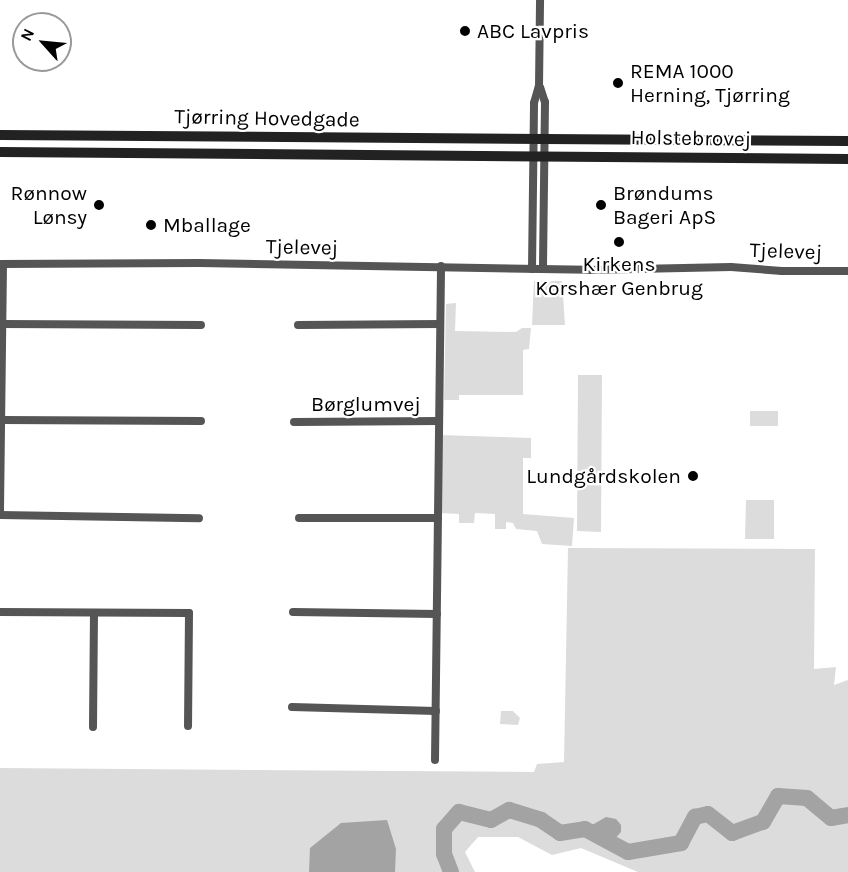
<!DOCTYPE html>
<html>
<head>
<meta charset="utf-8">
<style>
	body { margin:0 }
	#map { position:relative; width:848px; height:872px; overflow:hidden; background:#fff; font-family:Karla,sans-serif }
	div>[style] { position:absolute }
	.green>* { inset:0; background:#dcdcdc }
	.water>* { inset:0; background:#a3a3a3 }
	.river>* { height:16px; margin:-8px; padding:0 8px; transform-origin:8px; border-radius:8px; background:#a3a3a3 }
	.minor>* { height:8px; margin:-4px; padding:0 4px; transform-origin:4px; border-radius:4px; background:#555 }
	.secondary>* { height:10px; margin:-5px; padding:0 5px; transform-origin:5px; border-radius:5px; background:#222 }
	.dots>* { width:16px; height:16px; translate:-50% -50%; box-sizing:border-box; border:3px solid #fff; border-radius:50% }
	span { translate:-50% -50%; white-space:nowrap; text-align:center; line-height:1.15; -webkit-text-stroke:4.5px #fff; paint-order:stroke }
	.poi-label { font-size:21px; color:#000 }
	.left { translate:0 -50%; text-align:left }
	.right { translate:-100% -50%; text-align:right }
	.street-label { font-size:21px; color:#000 }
	.north { position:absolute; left:12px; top:12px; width:60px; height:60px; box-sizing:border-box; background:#fff; border:2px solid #999; border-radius:50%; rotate:297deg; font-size:16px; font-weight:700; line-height:24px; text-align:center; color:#000 }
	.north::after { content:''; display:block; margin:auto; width:21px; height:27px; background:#000; clip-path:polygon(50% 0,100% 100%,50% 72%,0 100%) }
</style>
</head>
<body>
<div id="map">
	<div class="green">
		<div style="clip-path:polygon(534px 281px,562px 281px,565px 325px,532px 325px)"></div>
		<div style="clip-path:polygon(456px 303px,455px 331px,516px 332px,522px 328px,531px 328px,529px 349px,523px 350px,523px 395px,459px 395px,459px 400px,444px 400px,446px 304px)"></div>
		<div style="clip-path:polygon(578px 375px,602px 375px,601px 532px,577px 531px)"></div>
		<div style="clip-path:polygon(750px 411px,778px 411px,778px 426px,750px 426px)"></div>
		<div style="clip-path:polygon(439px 435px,531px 438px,531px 458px,523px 458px,523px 514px,574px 518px,572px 546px,542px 544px,537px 531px,516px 529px,513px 523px,506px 522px,506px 529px,495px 529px,495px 514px,475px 513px,474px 523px,459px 523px,459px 514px,439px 513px)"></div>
		<div style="clip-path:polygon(746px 500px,774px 500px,774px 539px,745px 539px)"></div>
		<div style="clip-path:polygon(568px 548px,815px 549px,814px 669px,836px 667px,834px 685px,848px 680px,848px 872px,638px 872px,581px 848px,552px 855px,518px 837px,478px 837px,465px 852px,475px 872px,0 872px,0 768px,534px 772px,537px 764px,564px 762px)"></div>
		<div style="clip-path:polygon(501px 711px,513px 711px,520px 718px,518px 725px,500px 724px)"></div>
	</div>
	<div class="water">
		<div style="clip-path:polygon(606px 817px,616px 819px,621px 825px,621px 832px,611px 843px,585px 829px)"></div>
		<div style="clip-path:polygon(387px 820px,396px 849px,395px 872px,309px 872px,310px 848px,341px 823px)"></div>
	</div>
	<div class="river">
		<div style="left:451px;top:872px;width:19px;rotate:-111deg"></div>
		<div style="left:444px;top:854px;width:25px;rotate:-90deg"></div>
		<div style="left:444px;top:829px;width:23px;rotate:-49deg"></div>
		<div style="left:459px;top:812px;width:33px;rotate:14deg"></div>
		<div style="left:491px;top:820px;width:21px;rotate:-29deg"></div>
		<div style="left:509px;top:810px;width:34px;rotate:17deg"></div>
		<div style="left:541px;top:820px;width:23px;rotate:34deg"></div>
		<div style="left:560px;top:833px;width:25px;rotate:-9deg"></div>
		<div style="left:585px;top:829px;width:49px;rotate:28.1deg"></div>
		<div style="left:628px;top:852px;width:54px;rotate:-9.6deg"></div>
		<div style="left:681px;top:843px;width:30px;rotate:-62deg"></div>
		<div style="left:695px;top:817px;width:13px;rotate:-13deg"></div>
		<div style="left:708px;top:814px;width:31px;rotate:38deg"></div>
		<div style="left:732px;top:833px;width:33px;rotate:-20deg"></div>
		<div style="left:763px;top:822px;width:30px;rotate:-60deg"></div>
		<div style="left:778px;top:796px;width:29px;rotate:4deg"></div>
		<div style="left:807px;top:798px;width:31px;rotate:40deg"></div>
		<div style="left:831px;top:818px;width:17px;rotate:-10deg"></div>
	</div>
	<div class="minor">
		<div style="left:540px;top:87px;width:16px;rotate:72deg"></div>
		<div style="left:545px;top:102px;width:167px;rotate:90.7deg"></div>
		<div style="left:0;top:264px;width:199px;rotate:-0.3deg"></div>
		<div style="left:199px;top:263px;width:389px;rotate:1deg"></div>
		<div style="left:588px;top:270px;width:143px;rotate:-1.2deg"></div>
		<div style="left:731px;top:267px;width:51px;rotate:4.5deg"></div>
		<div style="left:782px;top:271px;width:66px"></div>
		<div style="left:3px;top:264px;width:251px;rotate:90.7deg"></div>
		<div style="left:0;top:515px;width:199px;rotate:0.9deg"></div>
		<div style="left:532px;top:269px;width:166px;rotate:-89.3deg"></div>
		<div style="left:534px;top:103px;width:18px;rotate:-74deg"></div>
		<div style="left:539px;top:86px;width:86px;rotate:-89.3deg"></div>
		<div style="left:2px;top:324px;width:199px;rotate:0.3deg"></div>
		<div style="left:298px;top:325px;width:142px;rotate:-0.4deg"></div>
		<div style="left:2px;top:420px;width:199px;rotate:0.3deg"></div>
		<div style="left:294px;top:422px;width:145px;rotate:-0.4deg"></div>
		<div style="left:299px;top:518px;width:139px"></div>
		<div style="left:0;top:612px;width:189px;rotate:0.3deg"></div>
		<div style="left:189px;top:613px;width:113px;rotate:90.5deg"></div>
		<div style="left:293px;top:612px;width:144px;rotate:0.8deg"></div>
		<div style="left:292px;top:707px;width:144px;rotate:1.6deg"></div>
		<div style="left:93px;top:727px;width:114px;rotate:-89.5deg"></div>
		<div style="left:435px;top:760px;width:494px;rotate:-89.3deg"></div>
	</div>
	<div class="secondary">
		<div style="left:0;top:135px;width:848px;rotate:0.41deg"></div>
		<div style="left:0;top:152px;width:848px;rotate:0.47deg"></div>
	</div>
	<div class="dots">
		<div style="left:465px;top:31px;background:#000"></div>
		<div style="left:618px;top:83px;background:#000"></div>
		<div style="left:99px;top:205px;background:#000"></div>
		<div style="left:601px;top:205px;background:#000"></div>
		<div style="left:151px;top:225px;background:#000"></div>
		<div style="left:619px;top:242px;background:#000"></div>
		<div style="left:693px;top:476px;background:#000"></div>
	</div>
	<div class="poi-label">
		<span class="left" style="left:477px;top:31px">ABC Lavpris</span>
		<span class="left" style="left:630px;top:83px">REMA 1000<br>Herning, Tjørring</span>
		<span class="right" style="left:87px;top:205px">Rønnow<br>Lønsy</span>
		<span class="left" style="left:613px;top:205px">Brøndums<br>Bageri ApS</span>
		<span class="left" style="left:163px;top:225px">Mballage</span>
		<span style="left:619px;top:276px">Kirkens<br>Korshær Genbrug</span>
		<span class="right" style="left:681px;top:476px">Lundgårdskolen</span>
	</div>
	<div class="street-label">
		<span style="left:267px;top:118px;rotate:1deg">Tjørring Hovedgade</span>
		<span style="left:691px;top:138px;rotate:1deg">Holstebrovej</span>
		<span style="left:302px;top:247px;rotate:1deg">Tjelevej</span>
		<span style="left:786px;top:251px;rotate:2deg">Tjelevej</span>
		<span style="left:366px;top:404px">Børglumvej</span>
	</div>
	<div class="north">N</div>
</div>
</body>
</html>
